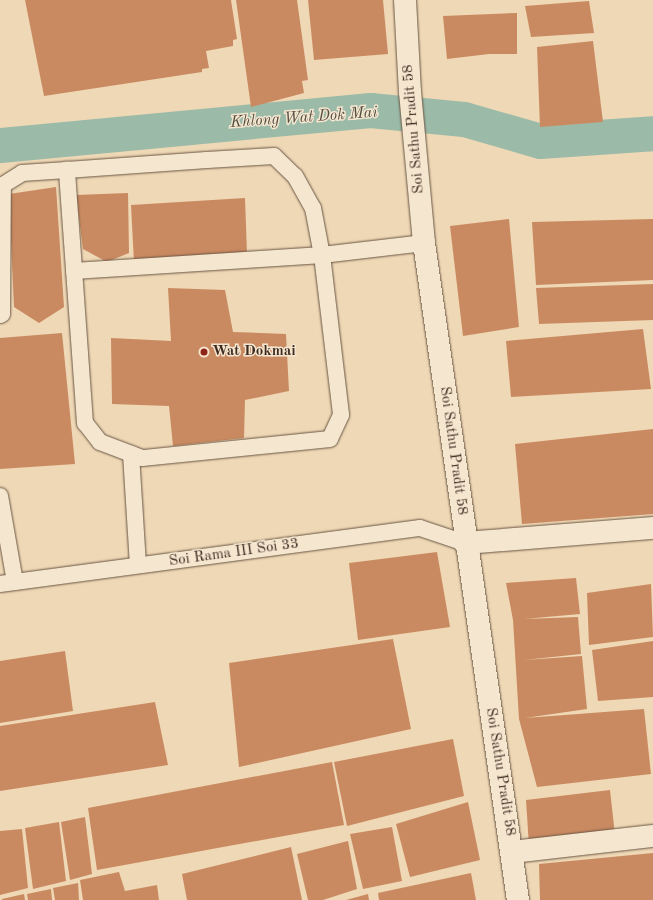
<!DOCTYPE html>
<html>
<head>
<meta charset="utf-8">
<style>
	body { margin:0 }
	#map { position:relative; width:653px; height:900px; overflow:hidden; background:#efd8b5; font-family:"Old Standard TT",serif }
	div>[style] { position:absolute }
	.canal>* { height:35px; margin:-17.5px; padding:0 17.5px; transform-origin:17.5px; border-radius:17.5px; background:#9bbba8 }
	.building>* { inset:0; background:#ca8a61 }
	.roads { filter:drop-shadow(0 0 1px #695645) drop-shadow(0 0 1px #695645) }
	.service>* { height:16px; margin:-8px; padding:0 8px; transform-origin:8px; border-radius:8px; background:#f5e6cf }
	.minor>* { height:22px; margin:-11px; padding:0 11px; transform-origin:11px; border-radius:11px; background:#f5e6cf }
	.tertiary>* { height:22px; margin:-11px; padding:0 11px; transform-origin:11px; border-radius:11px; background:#f5e6cf }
	.dots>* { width:11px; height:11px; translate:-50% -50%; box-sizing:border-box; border:2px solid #f5e6cf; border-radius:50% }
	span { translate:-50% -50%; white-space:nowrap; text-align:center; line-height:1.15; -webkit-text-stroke:3px #f5e6cf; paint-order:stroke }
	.street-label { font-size:15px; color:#3c2a20 }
	.poi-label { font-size:15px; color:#3c2a20; font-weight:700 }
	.left { translate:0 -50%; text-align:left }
	.water-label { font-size:16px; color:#544e42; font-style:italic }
</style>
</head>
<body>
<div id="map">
	<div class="canal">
		<div style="left:0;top:145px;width:372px;rotate:-5.4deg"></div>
		<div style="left:370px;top:110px;width:94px;rotate:5.5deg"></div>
		<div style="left:464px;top:119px;width:79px;rotate:16.1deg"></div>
		<div style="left:540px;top:141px;width:113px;rotate:-4deg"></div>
	</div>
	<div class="building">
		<div style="clip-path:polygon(25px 0,231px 0,237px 39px,233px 40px,233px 46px,206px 51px,209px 68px,202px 69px,202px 72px,44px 96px)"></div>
		<div style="clip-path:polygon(236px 0,297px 0,308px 80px,302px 81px,304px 93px,251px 107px)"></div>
		<div style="clip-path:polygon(308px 0,383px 0,388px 54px,314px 60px)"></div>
		<div style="clip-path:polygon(589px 1px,594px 33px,531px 37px,525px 6px)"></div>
		<div style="clip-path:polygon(517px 13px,517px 54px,489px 54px,447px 59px,443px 16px)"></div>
		<div style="clip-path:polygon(593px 41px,603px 122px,540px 127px,537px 47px)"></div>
		<div style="clip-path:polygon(56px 187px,64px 307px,39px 323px,14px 307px,9px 194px)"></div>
		<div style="clip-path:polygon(128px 193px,129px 253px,107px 262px,83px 249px,76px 195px)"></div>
		<div style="clip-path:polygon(245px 198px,247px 254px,134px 262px,131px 205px)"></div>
		<div style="clip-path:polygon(509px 219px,519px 327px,463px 336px,450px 226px)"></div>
		<div style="clip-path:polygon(653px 219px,653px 280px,536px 285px,532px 222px)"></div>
		<div style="clip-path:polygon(653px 284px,653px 320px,539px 324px,536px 288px)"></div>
		<div style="clip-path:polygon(168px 288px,225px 290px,233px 332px,286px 334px,289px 391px,245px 400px,244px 438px,173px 446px,169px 406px,112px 404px,111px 338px,171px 341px)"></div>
		<div style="clip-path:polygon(643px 329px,651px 389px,511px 397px,506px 341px)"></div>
		<div style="clip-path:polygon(62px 333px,75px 464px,0 469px,0 338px)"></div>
		<div style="clip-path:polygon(653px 429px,653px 514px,522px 524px,515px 444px)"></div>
		<div style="clip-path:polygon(437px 552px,450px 627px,358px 640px,349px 563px)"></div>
		<div style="clip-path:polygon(576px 578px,580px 614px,524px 619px,578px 617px,581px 654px,524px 660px,582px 656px,587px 709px,525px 718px,644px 709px,651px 774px,537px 787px,519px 719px,513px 620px,506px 583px)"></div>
		<div style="clip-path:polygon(651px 584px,653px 637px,589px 645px,587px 593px)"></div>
		<div style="clip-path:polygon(393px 639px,411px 729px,239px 767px,229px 663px)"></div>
		<div style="clip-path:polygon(653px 641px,653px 697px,598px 701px,592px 650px)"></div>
		<div style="clip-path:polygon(65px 651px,73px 711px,0 723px,0 661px)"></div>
		<div style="clip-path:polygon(155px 702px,168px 765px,0 791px,0 726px)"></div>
		<div style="clip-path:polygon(453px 739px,464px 796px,347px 826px,334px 762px)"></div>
		<div style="clip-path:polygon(332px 762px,344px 825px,97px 870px,88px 808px)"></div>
		<div style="clip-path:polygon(610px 790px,615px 835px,529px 846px,526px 800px)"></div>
		<div style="clip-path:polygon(468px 802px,480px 860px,410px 877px,396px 824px)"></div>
		<div style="clip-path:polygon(85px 817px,92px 874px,70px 880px,61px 822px)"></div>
		<div style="clip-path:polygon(59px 822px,66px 881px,33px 889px,25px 828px)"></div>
		<div style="clip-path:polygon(392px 827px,402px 881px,363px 889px,350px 834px)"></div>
		<div style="clip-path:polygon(22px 829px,28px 888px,0 895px,0 831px)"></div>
		<div style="clip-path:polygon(348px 841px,357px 889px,323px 900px,308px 900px,297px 854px)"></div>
		<div style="clip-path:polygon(291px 847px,302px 900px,187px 900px,182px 874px)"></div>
		<div style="clip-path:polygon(653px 853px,653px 900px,540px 900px,539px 864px)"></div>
		<div style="clip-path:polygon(119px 872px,125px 891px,157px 885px,159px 900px,83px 900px,80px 880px)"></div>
		<div style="clip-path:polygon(471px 873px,476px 900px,379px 900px,378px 893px)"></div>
		<div style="clip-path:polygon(78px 883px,79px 900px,55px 900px,53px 888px)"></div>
		<div style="clip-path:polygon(51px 889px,52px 900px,28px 900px,27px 894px)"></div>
		<div style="clip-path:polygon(24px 894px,25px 900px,2px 900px,2px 899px)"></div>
		<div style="clip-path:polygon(368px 894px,369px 900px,346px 900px)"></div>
	</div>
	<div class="roads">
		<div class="service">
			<div style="left:74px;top:271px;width:249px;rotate:-3.7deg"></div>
			<div style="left:322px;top:255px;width:103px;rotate:-6.7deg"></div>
			<div style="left:0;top:315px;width:2px;rotate:-27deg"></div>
			<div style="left:2px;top:314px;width:129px;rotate:-89.6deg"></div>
			<div style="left:3px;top:185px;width:22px;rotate:-32deg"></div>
			<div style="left:22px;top:173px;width:45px;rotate:-3.8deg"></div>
			<div style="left:67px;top:170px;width:140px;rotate:-4.1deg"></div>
			<div style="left:207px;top:160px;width:67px;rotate:-3.4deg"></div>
			<div style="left:274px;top:156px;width:29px;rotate:44deg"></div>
			<div style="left:295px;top:176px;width:37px;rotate:61deg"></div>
			<div style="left:313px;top:208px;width:48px;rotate:79.2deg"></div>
			<div style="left:322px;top:255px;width:161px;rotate:83.2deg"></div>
			<div style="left:341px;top:415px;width:26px;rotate:115deg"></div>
			<div style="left:330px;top:439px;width:189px;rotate:174.2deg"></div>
			<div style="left:142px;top:458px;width:45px;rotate:-159.1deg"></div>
			<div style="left:100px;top:442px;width:24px;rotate:-128deg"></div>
			<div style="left:85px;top:423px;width:254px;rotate:-94.1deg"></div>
			<div style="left:131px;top:454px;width:111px;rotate:86.4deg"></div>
			<div style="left:0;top:496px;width:87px;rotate:80.1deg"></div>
			<div style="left:0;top:584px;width:424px;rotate:-7.6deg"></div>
			<div style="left:420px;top:528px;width:47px;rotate:18.4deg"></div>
		</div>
		<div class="minor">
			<div style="left:465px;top:543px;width:189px;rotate:-4.6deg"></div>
			<div style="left:512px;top:852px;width:142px;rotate:-6.5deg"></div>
		</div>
		<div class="tertiary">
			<div style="left:405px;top:0;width:92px;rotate:86.9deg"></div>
			<div style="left:410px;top:92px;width:152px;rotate:84.7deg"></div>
			<div style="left:424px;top:243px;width:664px;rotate:81.86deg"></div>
		</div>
	</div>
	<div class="dots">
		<div style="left:204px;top:352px;background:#8f2418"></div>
	</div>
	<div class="street-label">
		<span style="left:414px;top:129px;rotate:-95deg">Soi Sathu Pradit 58</span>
		<span style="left:453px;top:451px;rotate:82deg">Soi Sathu Pradit 58</span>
		<span style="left:234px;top:553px;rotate:-8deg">Soi Rama III Soi 33</span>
		<span style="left:500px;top:772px;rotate:81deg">Soi Sathu Pradit 58</span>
	</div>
	<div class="poi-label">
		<span class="left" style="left:212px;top:352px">Wat Dokmai</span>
	</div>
	<div class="water-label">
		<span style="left:304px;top:118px;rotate:-4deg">Khlong Wat Dok Mai</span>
	</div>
</div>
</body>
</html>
